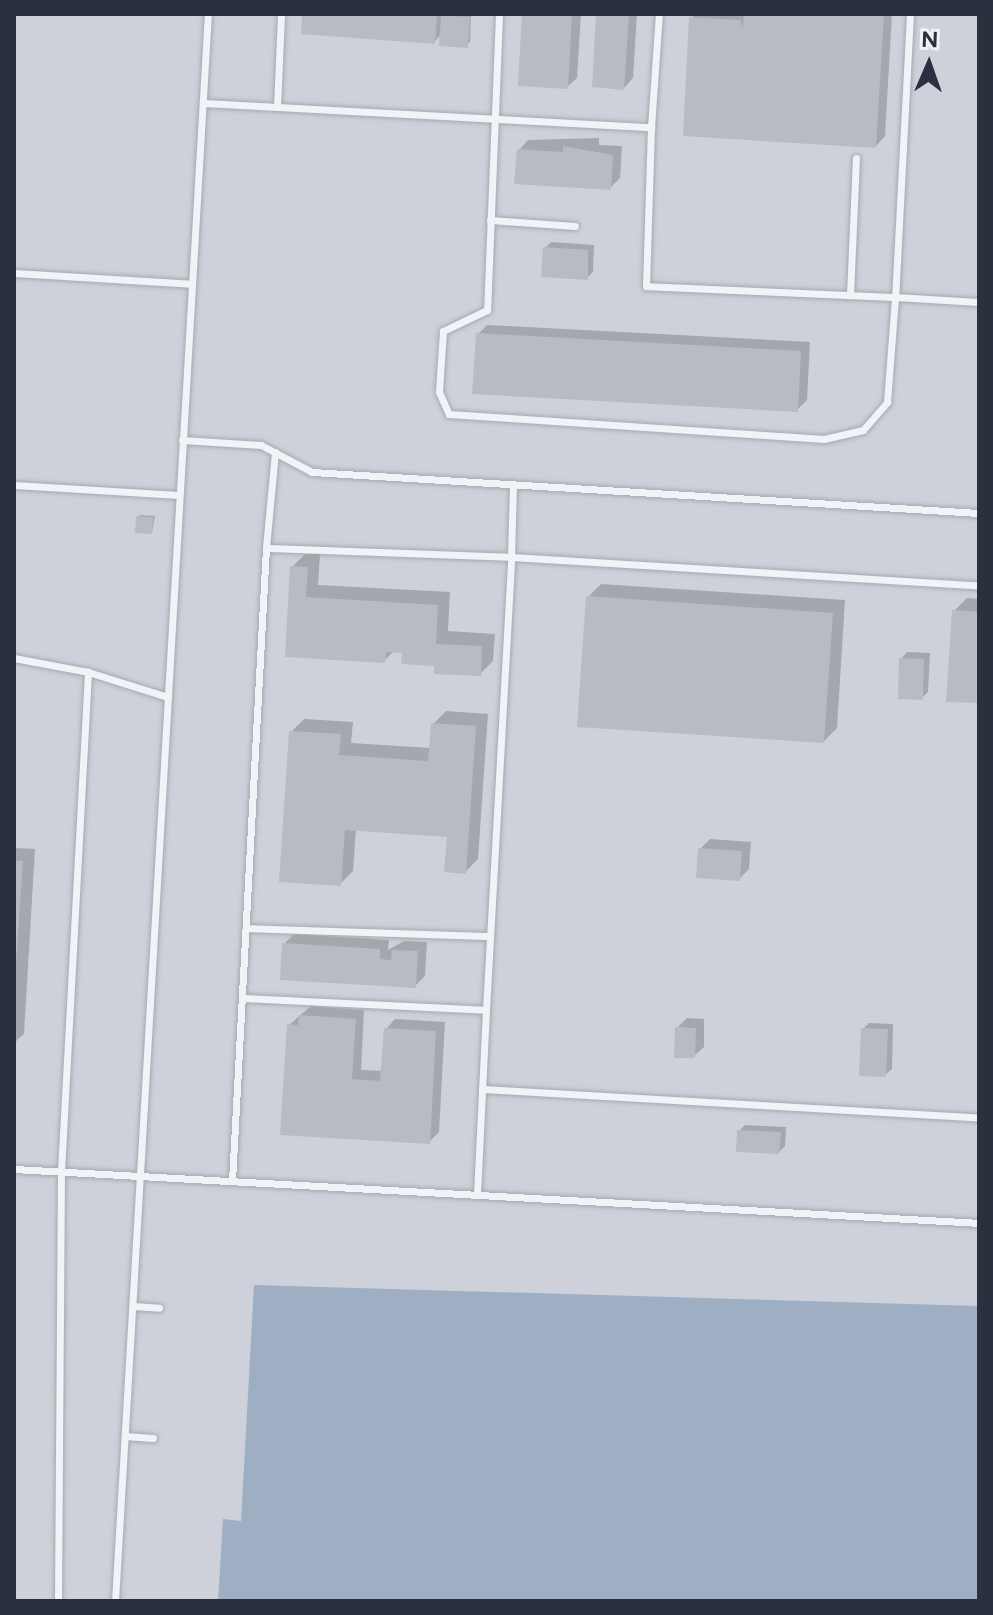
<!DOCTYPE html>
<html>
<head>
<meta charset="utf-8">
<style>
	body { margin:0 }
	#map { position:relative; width:993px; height:1615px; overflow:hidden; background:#e0e2e7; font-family:Figtree,sans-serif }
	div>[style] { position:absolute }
	.built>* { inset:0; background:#ced1d9 }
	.water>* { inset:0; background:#9eafc4 }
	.shadow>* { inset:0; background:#0003 }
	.building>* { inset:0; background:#b7bbc4 }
	.roads { filter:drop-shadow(0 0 2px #a6a9b1) drop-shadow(0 0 2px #a6a9b1) }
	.lane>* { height:7px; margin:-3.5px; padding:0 3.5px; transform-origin:3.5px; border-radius:3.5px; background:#f2f3f6 }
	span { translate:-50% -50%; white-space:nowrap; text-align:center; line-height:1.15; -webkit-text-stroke:6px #eff1f5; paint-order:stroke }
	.frame { position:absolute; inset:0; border:16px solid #2a303d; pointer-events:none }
	.north { position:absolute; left:889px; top:24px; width:80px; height:80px; -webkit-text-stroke:6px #eff1f5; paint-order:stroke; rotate:2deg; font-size:22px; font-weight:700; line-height:32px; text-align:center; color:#2a303d }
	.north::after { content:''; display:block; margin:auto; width:28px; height:36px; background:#2a303d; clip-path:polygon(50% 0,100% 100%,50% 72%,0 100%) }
</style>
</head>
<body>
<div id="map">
	<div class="built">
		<div style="clip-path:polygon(14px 14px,979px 14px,979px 1601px,14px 1601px)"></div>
	</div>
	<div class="water">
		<div style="clip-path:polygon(254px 1285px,979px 1306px,979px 1601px,218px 1601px,223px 1519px,241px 1521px)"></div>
	</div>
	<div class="shadow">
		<div style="clip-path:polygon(304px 14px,471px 15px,470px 43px,442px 34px,434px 42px)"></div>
		<div style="clip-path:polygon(524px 14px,581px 14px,577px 78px,567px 87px)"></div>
		<div style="clip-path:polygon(598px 14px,637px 14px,633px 78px,624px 88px)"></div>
		<div style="clip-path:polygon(696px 14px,892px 14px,885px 136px,876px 146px,691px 18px)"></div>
		<div style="clip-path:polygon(599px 138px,599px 145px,622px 146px,620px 178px,610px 188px,519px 150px,528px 140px)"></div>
		<div style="clip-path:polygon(551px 242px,594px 245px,593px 272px,587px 278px,545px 248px)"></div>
		<div style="clip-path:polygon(487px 325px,810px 342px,807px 400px,797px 410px,478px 334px)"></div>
		<div style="clip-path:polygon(140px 515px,155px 516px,152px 532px,138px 517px)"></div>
		<div style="clip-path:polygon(305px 554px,320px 554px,318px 585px,450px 592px,448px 631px,495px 634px,493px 661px,480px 674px,404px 651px,394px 651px,384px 661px,287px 655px,292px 567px)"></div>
		<div style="clip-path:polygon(601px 584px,845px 600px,837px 728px,824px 741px,588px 597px)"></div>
		<div style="clip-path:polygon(967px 598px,979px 599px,979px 701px,954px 611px)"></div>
		<div style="clip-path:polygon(907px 652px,930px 653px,928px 692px,922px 698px,901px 659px)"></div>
		<div style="clip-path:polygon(446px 711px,488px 714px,478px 859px,465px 872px,449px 835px,356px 829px,353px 871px,340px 884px,291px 732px,304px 719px,353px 722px,351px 743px,431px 748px,433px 724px)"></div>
		<div style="clip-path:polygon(710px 839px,751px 842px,749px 869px,739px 879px,700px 849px)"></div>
		<div style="clip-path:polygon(14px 848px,35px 849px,24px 1034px,14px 1043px)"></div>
		<div style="clip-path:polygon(294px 934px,389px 940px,388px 950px,404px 941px,427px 942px,425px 976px,416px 985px,284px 944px)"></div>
		<div style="clip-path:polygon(311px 1006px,364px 1010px,361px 1070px,383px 1071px,386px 1029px,395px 1019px,445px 1022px,439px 1132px,429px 1142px,282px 1133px,289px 1025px)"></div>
		<div style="clip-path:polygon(687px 1018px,704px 1019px,704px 1047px,694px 1056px,677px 1028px)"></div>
		<div style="clip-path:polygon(869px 1023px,893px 1024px,892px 1069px,885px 1075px,863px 1029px)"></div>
		<div style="clip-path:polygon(745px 1125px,786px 1127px,785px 1146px,779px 1152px,739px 1131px)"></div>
	</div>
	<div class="building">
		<div style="clip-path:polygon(302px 14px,437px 14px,435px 44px,301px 34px)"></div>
		<div style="clip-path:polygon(522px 14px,572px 14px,568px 89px,518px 86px)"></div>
		<div style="clip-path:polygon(596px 14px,629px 14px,624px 90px,592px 87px)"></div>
		<div style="clip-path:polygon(744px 14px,884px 14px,876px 148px,683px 136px,689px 17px,740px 20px,743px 27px)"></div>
		<div style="clip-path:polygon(441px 15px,470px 17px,468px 48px,439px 46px)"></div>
		<div style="clip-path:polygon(563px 146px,613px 155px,611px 190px,514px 184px,517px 149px,563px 152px)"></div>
		<div style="clip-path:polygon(543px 247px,588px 250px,588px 280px,541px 277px)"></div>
		<div style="clip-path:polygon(476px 333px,801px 351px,798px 412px,472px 394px)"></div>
		<div style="clip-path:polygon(136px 516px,153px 517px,152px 534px,135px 533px)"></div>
		<div style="clip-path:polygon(290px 566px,308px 567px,306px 597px,438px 605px,436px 644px,482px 646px,481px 676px,434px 674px,434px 666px,401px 664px,402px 653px,386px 652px,385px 663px,285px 657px)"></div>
		<div style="clip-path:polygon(586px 596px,833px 613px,824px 743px,577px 727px)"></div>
		<div style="clip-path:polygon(952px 610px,979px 612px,979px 703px,946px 702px)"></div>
		<div style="clip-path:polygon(899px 658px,924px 659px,923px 700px,898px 699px)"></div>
		<div style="clip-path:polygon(431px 723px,476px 726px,466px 874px,444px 872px,447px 837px,345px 830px,341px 886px,279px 882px,289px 731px,341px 734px,339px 755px,428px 761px)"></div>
		<div style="clip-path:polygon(698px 848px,742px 851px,740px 881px,696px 878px)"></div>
		<div style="clip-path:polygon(14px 861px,23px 861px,16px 964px,14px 964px)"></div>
		<div style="clip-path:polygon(282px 943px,380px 949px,380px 959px,391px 960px,392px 950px,418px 951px,416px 988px,280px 980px)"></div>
		<div style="clip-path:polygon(299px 1015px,356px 1019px,352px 1079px,380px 1081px,384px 1028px,436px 1031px,430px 1144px,280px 1135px,287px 1024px,298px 1025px)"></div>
		<div style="clip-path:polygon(675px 1027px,696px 1028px,695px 1058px,674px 1058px)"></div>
		<div style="clip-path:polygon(861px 1028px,888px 1029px,886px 1077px,859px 1076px)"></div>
		<div style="clip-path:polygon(737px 1130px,781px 1132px,779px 1154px,736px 1152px)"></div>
	</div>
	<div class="roads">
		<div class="lane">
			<div style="left:499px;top:14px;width:296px;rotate:92.3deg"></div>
			<div style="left:487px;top:310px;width:49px;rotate:154.5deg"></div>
			<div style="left:443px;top:331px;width:61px;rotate:93.8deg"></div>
			<div style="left:439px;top:392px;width:24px;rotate:66deg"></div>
			<div style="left:449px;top:414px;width:376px;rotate:3.8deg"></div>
			<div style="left:824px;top:439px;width:40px;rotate:-13deg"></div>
			<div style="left:863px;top:430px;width:37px;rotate:-49deg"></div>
			<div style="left:887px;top:402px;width:105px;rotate:-85.6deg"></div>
			<div style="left:895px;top:297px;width:249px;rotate:-177.5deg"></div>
			<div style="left:646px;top:286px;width:159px;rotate:-88.2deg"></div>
			<div style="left:910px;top:14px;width:283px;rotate:93deg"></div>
			<div style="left:895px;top:297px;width:84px;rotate:3.4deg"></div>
			<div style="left:203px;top:103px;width:449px;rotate:3.1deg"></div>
			<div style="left:651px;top:127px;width:113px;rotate:-86deg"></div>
			<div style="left:277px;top:107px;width:93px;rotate:-87.5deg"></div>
			<div style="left:490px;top:220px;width:85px;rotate:4deg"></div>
			<div style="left:14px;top:273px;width:178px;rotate:3.5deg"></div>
			<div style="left:850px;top:295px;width:137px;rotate:-87.5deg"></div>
			<div style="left:182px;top:440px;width:79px;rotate:3.6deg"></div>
			<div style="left:261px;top:445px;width:58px;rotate:27.9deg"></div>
			<div style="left:312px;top:472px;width:668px;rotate:3.52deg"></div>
			<div style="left:275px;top:452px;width:96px;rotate:95.4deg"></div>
			<div style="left:266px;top:548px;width:245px;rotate:2.1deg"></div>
			<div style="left:511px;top:557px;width:73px;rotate:-88.4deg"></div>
			<div style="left:14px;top:485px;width:165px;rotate:3.5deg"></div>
			<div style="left:14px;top:658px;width:75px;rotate:10.7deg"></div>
			<div style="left:88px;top:672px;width:84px;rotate:17.4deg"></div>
			<div style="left:246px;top:928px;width:244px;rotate:1.9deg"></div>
			<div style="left:242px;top:998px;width:244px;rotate:2.8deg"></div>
			<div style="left:486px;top:1010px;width:185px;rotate:92.8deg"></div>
			<div style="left:486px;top:1010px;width:454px;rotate:-86.8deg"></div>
			<div style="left:511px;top:557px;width:469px;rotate:3.5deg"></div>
			<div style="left:482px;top:1089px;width:498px;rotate:3.3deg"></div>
			<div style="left:14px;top:1169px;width:967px;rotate:3.2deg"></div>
			<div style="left:232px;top:1181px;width:634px;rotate:-86.93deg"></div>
			<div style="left:133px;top:1306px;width:26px;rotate:4deg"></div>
			<div style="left:125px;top:1436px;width:28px;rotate:4deg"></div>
			<div style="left:58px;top:1601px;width:430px;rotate:-89.6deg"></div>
			<div style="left:61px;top:1171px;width:500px;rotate:-86.9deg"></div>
			<div style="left:115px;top:1601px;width:1590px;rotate:-86.65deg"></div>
		</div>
	</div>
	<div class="frame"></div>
	<div class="north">N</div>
</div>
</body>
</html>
